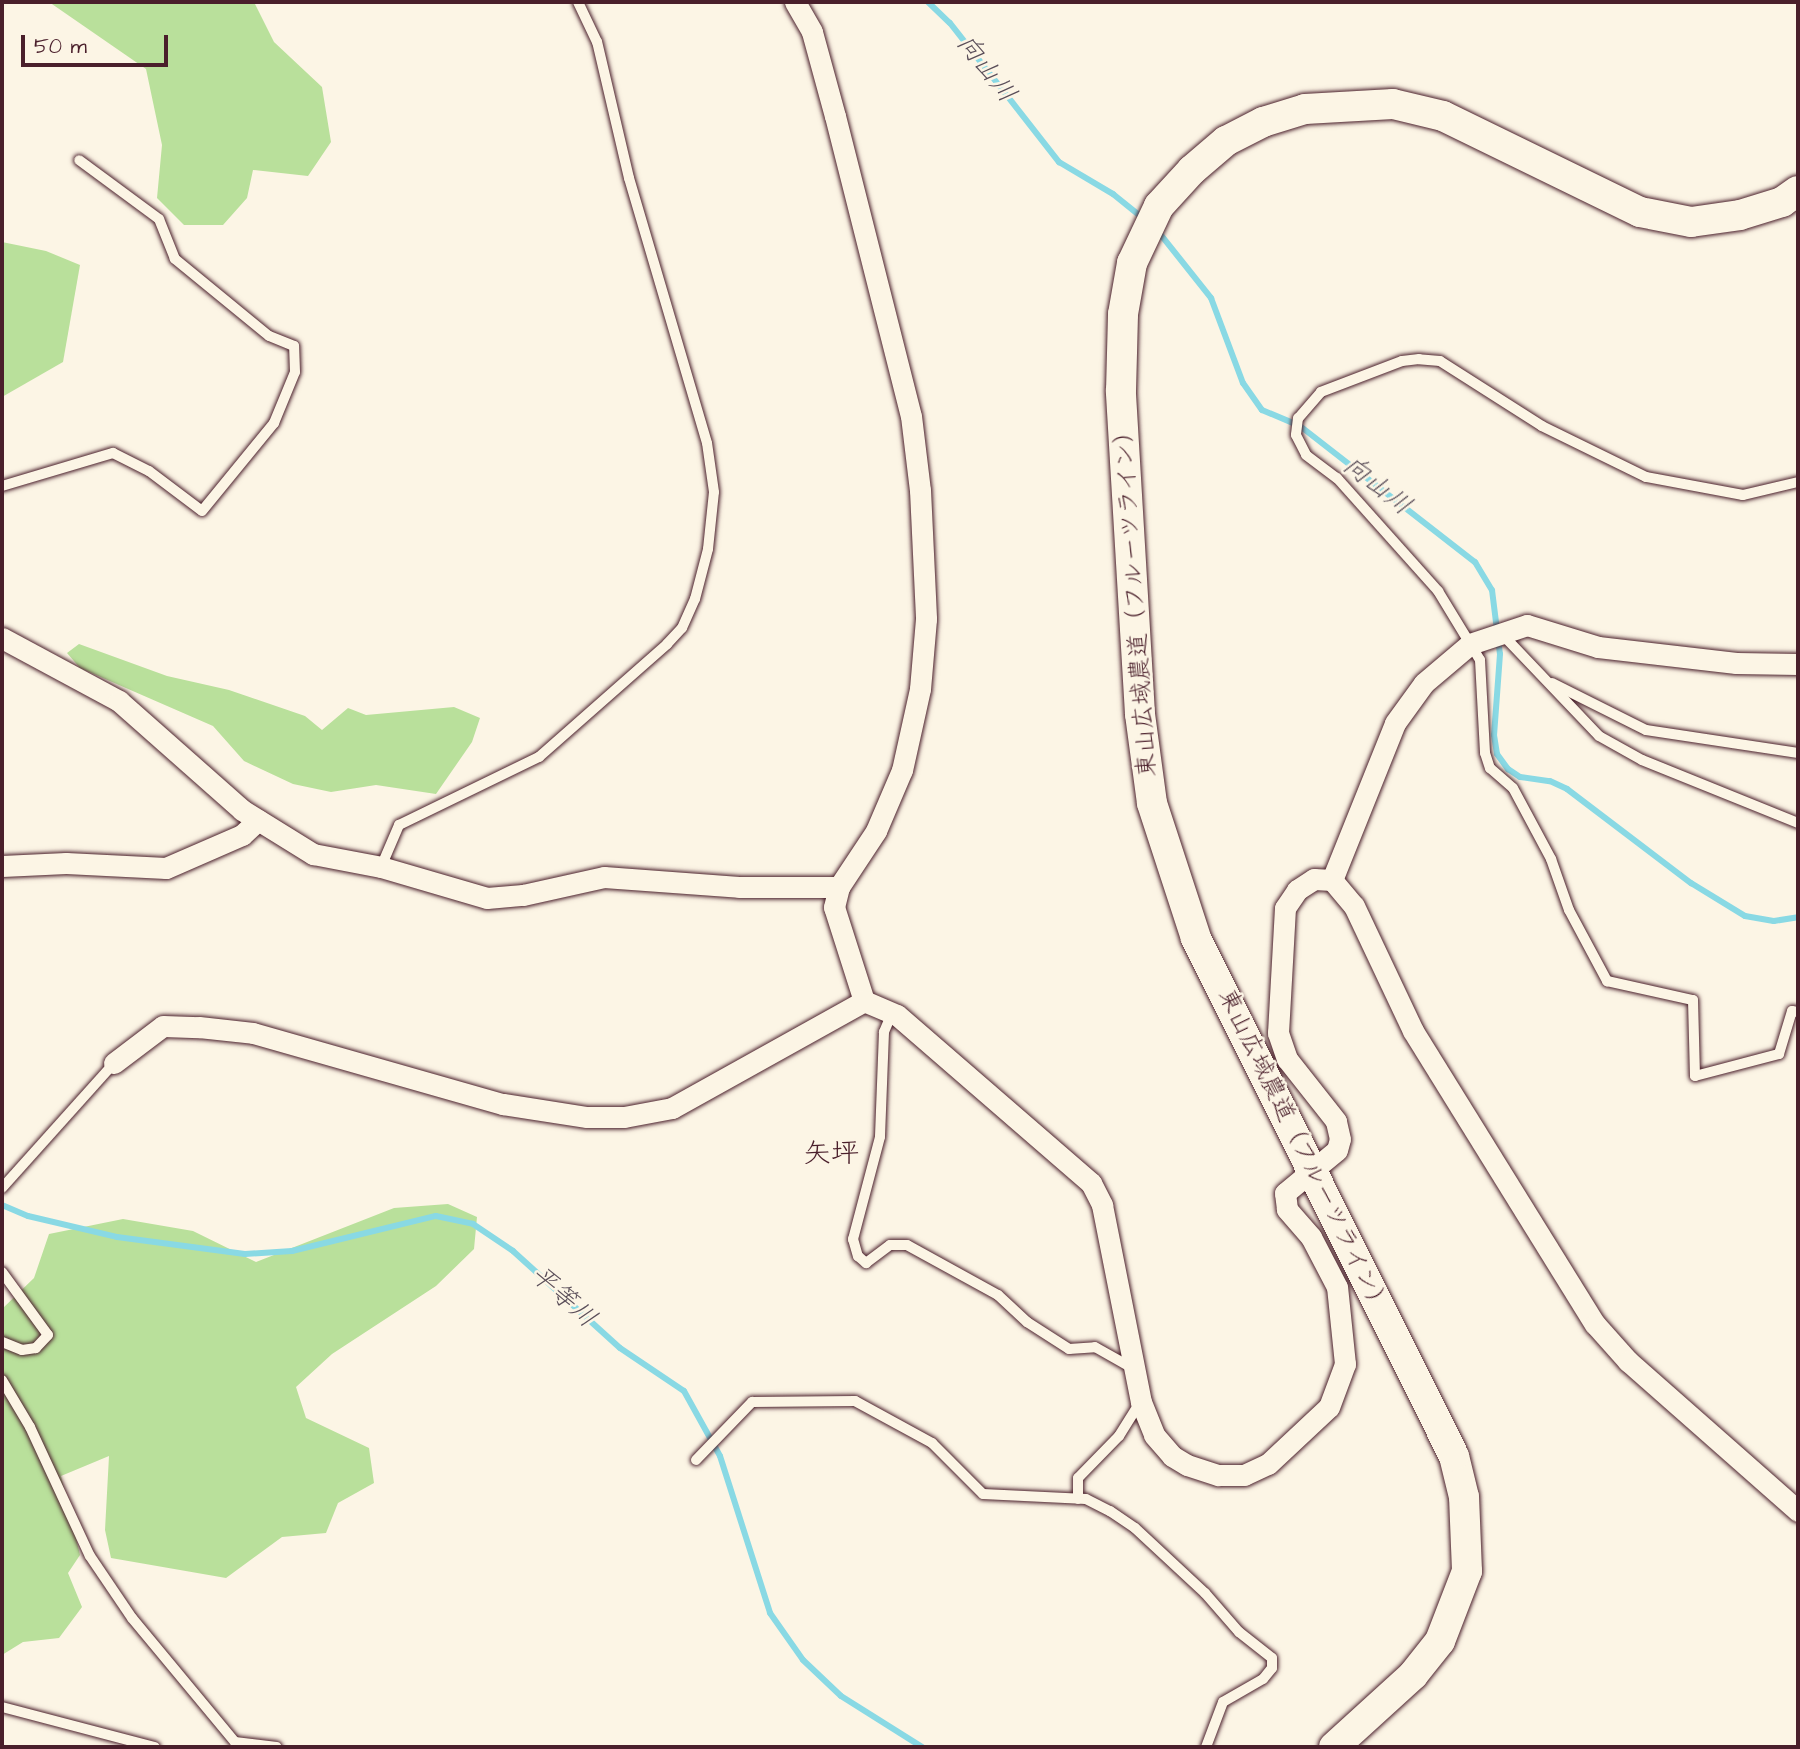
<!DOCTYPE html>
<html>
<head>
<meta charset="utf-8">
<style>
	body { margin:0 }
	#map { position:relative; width:1800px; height:1749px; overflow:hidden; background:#fcf5e5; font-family:"Architects Daughter","Klee One",sans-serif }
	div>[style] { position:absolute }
	.green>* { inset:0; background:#b9e09b }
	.stream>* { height:6px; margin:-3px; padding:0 3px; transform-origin:3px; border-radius:3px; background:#89d9e4 }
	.roads { filter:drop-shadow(0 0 2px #4a1f2b) drop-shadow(0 0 2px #4a1f2b) }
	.lane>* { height:10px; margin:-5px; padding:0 5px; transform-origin:5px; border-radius:5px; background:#fcf5e5 }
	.street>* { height:21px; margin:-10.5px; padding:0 10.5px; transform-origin:10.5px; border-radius:10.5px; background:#fcf5e5 }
	.secondary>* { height:30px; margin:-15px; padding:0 15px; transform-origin:15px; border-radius:15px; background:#fcf5e5 }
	span { translate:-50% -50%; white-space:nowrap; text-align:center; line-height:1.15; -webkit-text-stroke:5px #fcf5e5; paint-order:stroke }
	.street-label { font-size:24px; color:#4a1f2b }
	.water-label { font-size:26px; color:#5a4e59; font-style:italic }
	.quarter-label { font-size:28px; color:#4a1f2b }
	.frame { position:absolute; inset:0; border:4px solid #4a1f2b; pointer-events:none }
	.scale { position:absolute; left:21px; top:35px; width:147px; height:32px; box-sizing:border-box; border:4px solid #4a1f2b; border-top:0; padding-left:9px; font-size:21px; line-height:24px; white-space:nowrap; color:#4a1f2b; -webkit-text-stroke:5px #fcf5e5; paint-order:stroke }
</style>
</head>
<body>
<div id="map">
	<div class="green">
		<div style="clip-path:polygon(49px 2px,254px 2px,274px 42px,322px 87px,331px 142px,308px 176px,253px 170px,247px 198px,223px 225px,184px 225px,157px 198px,162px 145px,146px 69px)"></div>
		<div style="clip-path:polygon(2px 242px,46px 251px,80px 265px,63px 362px,2px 397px)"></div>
		<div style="clip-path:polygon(79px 644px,167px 676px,229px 690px,305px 716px,322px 730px,348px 708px,366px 715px,454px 707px,480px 718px,472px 742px,436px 794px,376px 785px,331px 792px,293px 784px,244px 761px,213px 726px,80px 668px,67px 653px)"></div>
		<div style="clip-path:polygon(448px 1204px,477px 1217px,474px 1249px,436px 1286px,332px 1354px,296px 1387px,306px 1418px,369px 1448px,374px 1483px,338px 1503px,326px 1533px,282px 1537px,226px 1578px,111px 1558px,105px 1530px,109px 1456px,61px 1476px,80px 1555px,68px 1573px,82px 1607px,59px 1638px,23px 1642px,2px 1655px,2px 1309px,34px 1278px,49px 1234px,123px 1219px,193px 1231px,256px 1262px,394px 1208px)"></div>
	</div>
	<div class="stream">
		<div style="left:928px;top:2px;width:30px;rotate:44deg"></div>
		<div style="left:950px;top:23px;width:177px;rotate:51.9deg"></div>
		<div style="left:1059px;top:162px;width:63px;rotate:30.7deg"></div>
		<div style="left:1113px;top:194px;width:40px;rotate:39deg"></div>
		<div style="left:1157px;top:230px;width:87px;rotate:51.5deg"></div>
		<div style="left:1211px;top:298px;width:91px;rotate:69.4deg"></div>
		<div style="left:1243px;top:383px;width:33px;rotate:55deg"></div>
		<div style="left:1262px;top:410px;width:41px;rotate:22.8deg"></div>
		<div style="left:1300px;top:426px;width:222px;rotate:37.9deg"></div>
		<div style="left:1475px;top:562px;width:33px;rotate:59deg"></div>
		<div style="left:1492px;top:590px;width:64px;rotate:82.9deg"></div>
		<div style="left:1500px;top:654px;width:81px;rotate:94.2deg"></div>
		<div style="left:1494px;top:735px;width:19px;rotate:81deg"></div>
		<div style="left:1497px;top:754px;width:19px;rotate:54deg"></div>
		<div style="left:1508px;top:769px;width:14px;rotate:34deg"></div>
		<div style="left:1520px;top:777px;width:30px;rotate:8deg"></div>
		<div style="left:1550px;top:781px;width:19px;rotate:25deg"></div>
		<div style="left:1567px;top:789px;width:156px;rotate:37.2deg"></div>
		<div style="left:1691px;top:883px;width:63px;rotate:31.4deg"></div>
		<div style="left:1745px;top:916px;width:29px;rotate:10deg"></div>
		<div style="left:1774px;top:921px;width:24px;rotate:-9deg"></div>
		<div style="left:2px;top:1205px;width:28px;rotate:23deg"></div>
		<div style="left:28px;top:1216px;width:91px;rotate:13.3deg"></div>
		<div style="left:117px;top:1237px;width:129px;rotate:7.6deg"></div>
		<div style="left:245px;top:1254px;width:47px;rotate:-3.7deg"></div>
		<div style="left:292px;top:1251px;width:148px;rotate:-13.7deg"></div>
		<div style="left:436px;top:1216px;width:38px;rotate:12deg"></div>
		<div style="left:473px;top:1224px;width:48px;rotate:34deg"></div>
		<div style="left:513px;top:1251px;width:144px;rotate:42.2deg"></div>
		<div style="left:620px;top:1348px;width:77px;rotate:33.9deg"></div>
		<div style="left:684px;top:1391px;width:74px;rotate:61deg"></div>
		<div style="left:720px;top:1456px;width:165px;rotate:72.3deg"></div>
		<div style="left:770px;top:1613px;width:57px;rotate:54.9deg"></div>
		<div style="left:803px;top:1660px;width:52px;rotate:43.5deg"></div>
		<div style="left:841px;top:1696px;width:96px;rotate:32.2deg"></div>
	</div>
	<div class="roads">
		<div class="lane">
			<div style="left:1798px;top:482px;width:57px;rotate:166.7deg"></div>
			<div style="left:1743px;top:495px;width:99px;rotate:-169.5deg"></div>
			<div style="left:1646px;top:477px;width:116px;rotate:-153.9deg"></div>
			<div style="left:1542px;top:426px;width:121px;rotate:-147.5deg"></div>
			<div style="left:1440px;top:361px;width:21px;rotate:-175deg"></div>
			<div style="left:1419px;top:359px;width:17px;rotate:173deg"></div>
			<div style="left:1402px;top:361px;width:87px;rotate:159.1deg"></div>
			<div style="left:1321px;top:392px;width:35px;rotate:131deg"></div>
			<div style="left:1298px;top:418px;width:17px;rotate:97deg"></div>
			<div style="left:1296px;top:435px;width:22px;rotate:63deg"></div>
			<div style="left:1306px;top:455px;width:39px;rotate:37deg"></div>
			<div style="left:1337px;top:478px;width:152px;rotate:48.2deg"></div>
			<div style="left:1438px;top:591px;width:81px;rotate:58.7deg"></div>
			<div style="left:1480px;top:660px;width:93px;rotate:86.9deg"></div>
			<div style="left:1485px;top:753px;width:16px;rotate:72deg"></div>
			<div style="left:1490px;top:768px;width:30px;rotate:41deg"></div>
			<div style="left:1513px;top:788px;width:81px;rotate:61.8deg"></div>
			<div style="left:1551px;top:859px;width:54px;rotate:70.6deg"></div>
			<div style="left:1569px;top:910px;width:81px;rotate:61.8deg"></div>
			<div style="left:1607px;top:981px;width:88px;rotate:12.5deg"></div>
			<div style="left:1693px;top:1000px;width:76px;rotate:88.5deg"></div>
			<div style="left:1695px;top:1076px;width:87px;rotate:-14.7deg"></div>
			<div style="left:1779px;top:1054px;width:45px;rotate:-73.2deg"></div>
			<div style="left:1792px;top:1011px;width:6px;rotate:9deg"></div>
			<div style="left:2px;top:486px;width:116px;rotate:-16.6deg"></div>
			<div style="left:113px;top:453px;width:40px;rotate:26.6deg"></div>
			<div style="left:149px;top:471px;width:66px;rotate:37deg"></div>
			<div style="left:202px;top:511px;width:114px;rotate:-50.7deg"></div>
			<div style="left:274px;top:423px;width:55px;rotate:-67.6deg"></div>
			<div style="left:295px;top:372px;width:26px;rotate:-92deg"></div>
			<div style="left:294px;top:346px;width:27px;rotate:-158deg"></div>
			<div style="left:269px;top:336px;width:122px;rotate:-140.7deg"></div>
			<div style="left:175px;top:259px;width:43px;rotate:-111.8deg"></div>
			<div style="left:159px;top:219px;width:99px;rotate:-143.6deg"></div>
			<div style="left:1501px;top:633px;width:142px;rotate:46.4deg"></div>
			<div style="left:1599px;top:736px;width:49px;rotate:29.2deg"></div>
			<div style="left:1642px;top:760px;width:168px;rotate:22deg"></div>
			<div style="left:1552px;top:683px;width:105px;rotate:26.6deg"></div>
			<div style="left:1646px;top:730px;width:154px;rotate:8.6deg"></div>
			<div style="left:381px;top:867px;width:46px;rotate:-66.8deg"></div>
			<div style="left:399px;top:825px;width:156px;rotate:-25.9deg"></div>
			<div style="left:539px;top:757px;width:171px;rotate:-41.4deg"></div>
			<div style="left:667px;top:644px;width:22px;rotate:-47deg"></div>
			<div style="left:682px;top:628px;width:32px;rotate:-66deg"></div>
			<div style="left:695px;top:599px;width:52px;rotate:-75.4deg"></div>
			<div style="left:708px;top:549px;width:57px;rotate:-84deg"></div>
			<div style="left:714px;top:492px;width:49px;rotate:-98.1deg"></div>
			<div style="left:707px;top:443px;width:276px;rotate:-106.4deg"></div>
			<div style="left:629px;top:178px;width:140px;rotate:-103.2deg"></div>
			<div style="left:597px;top:42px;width:44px;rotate:-115.4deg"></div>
			<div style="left:892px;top:1013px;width:21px;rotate:113deg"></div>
			<div style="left:884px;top:1032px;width:105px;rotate:92.2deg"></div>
			<div style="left:880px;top:1137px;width:106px;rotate:104.8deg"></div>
			<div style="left:853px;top:1239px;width:18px;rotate:74deg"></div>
			<div style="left:858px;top:1256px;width:11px;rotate:41deg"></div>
			<div style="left:866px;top:1263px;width:30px;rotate:-37deg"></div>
			<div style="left:890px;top:1245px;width:17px"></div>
			<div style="left:907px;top:1245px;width:104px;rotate:28.8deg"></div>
			<div style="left:998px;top:1295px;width:40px;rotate:43deg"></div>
			<div style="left:1027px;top:1322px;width:50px;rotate:32.7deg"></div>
			<div style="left:1069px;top:1349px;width:26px;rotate:-4deg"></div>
			<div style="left:1095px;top:1347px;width:45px;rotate:29.4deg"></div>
			<div style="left:2px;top:1188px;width:168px;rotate:-48.1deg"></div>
			<div style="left:2px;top:1272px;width:78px;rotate:53.9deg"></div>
			<div style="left:48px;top:1335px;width:18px;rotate:133deg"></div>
			<div style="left:36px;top:1348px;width:14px;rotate:172deg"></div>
			<div style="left:22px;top:1350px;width:22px;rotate:-158deg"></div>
			<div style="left:2px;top:1380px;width:55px;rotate:59.2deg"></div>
			<div style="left:30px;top:1427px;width:142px;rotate:65.1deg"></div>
			<div style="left:90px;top:1556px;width:75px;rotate:55.9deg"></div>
			<div style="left:132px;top:1618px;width:161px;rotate:50.3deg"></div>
			<div style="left:235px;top:1742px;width:42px;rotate:6.8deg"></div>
			<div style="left:696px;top:1460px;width:81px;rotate:-46deg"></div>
			<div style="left:752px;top:1402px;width:103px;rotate:-0.6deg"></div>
			<div style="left:855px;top:1401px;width:88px;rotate:28.6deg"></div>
			<div style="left:932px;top:1443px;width:72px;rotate:45deg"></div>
			<div style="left:983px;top:1494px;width:103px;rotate:2.8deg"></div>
			<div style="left:1086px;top:1499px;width:27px;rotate:27deg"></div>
			<div style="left:1110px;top:1511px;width:30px;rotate:34deg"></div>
			<div style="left:1135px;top:1528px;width:96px;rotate:42.9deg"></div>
			<div style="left:1205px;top:1593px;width:52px;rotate:48.9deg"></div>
			<div style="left:1239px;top:1632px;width:42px;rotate:38.2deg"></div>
			<div style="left:1272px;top:1658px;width:10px;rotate:90deg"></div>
			<div style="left:1272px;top:1668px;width:14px;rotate:129deg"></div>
			<div style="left:1263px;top:1679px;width:46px;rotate:150.1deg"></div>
			<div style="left:1223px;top:1702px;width:48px;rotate:110.7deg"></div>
			<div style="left:1078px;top:1499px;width:21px;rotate:-90deg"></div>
			<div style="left:1078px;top:1478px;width:59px;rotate:-45.7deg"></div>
			<div style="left:1119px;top:1436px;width:39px;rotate:-58deg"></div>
			<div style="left:2px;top:1707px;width:158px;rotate:14.7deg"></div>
		</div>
		<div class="street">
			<div style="left:795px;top:2px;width:34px;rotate:60deg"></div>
			<div style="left:812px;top:32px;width:87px;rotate:74.7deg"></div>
			<div style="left:835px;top:116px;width:309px;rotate:75.8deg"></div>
			<div style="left:911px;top:416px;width:75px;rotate:83.1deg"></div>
			<div style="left:920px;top:490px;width:129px;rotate:87.3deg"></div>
			<div style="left:926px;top:619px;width:70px;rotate:94.9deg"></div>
			<div style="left:920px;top:689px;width:83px;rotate:102.5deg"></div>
			<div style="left:902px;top:770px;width:66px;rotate:113.1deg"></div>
			<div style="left:876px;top:831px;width:67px;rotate:123.5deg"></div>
			<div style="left:839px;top:887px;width:21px;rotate:104deg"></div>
			<div style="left:834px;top:907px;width:99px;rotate:72.3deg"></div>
			<div style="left:2px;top:638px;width:133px;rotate:28.3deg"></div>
			<div style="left:119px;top:701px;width:164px;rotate:41.5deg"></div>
			<div style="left:242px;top:810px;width:84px;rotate:31.8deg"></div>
			<div style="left:313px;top:854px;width:69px;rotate:10.8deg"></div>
			<div style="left:381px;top:867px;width:110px;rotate:16.3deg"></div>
			<div style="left:487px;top:898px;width:36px;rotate:-5deg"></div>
			<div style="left:523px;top:895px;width:83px;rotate:-12.5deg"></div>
			<div style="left:604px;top:877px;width:135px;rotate:4.2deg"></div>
			<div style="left:739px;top:887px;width:100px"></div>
			<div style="left:2px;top:866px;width:64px;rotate:-2.7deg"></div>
			<div style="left:66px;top:863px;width:100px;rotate:2.9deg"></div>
			<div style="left:166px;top:868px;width:83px;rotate:-23.5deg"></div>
			<div style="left:242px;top:835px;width:22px;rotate:-43deg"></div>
			<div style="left:1332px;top:880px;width:169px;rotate:-68.1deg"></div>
			<div style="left:1395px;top:723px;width:49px;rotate:-54.1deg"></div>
			<div style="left:1424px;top:683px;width:60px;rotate:-40.3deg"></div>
			<div style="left:1470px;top:644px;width:60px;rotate:-18.4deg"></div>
			<div style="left:1527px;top:625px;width:74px;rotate:17.2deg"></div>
			<div style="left:1598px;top:647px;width:139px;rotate:6.6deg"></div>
			<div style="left:1736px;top:663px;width:62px;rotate:0.9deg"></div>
			<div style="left:114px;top:1063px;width:61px;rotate:-37.1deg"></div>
			<div style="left:163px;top:1026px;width:36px;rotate:2deg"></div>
			<div style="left:199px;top:1027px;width:54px;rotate:6.3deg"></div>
			<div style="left:253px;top:1033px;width:260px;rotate:15.9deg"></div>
			<div style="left:503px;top:1104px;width:85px;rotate:8.8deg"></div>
			<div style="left:587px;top:1117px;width:37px"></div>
			<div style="left:624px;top:1117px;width:49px;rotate:-10.6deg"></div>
			<div style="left:672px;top:1108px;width:220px;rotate:-29.1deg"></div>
			<div style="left:864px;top:1001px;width:36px;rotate:23deg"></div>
			<div style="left:897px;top:1015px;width:257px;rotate:40.9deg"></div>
			<div style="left:1091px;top:1183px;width:25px;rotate:63deg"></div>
			<div style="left:1102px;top:1205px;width:201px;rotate:78.8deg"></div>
			<div style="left:1141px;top:1402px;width:35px;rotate:68deg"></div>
			<div style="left:1154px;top:1435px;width:28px;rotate:49deg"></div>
			<div style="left:1172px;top:1456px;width:17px;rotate:31deg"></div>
			<div style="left:1187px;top:1465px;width:33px;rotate:18deg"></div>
			<div style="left:1218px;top:1475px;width:26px"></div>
			<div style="left:1244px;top:1475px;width:26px;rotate:-25deg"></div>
			<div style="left:1268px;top:1464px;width:83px;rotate:-43.1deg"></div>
			<div style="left:1329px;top:1407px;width:46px;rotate:-69.6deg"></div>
			<div style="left:1345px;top:1364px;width:77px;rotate:-95.9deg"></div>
			<div style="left:1337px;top:1287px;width:56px;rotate:-117.5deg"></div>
			<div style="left:1311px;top:1237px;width:37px;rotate:-131deg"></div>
			<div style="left:1287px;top:1209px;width:16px;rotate:-97deg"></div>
			<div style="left:1285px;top:1193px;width:67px;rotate:-39.6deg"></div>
			<div style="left:1337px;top:1150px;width:11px;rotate:-75deg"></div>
			<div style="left:1340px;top:1139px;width:18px;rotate:-103deg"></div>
			<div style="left:1336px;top:1121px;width:79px;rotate:-128.3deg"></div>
			<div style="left:1287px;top:1059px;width:28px;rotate:-109deg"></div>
			<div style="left:1278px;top:1033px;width:125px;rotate:-86.8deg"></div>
			<div style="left:1285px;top:908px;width:22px;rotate:-56deg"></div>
			<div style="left:1297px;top:890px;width:20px;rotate:-33deg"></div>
			<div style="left:1314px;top:879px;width:18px;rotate:3deg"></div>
			<div style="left:1332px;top:880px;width:34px;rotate:50deg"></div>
			<div style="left:1354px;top:906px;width:138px;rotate:64.7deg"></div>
			<div style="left:1413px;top:1031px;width:345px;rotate:58.2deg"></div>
			<div style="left:1595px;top:1324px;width:50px;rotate:48.3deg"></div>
			<div style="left:1628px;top:1361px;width:227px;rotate:41.4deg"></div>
		</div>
		<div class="secondary">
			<div style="left:1334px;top:1747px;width:107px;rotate:-42.3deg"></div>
			<div style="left:1413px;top:1675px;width:43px;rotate:-51.5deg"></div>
			<div style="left:1440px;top:1641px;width:75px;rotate:-68.9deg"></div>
			<div style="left:1467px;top:1571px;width:74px;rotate:-92.3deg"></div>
			<div style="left:1464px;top:1497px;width:42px;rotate:-103.7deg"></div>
			<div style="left:1454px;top:1456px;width:579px;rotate:-116.48deg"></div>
			<div style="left:1196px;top:938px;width:142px;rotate:-108.1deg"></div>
			<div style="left:1152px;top:803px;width:90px;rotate:-97.7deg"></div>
			<div style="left:1140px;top:714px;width:324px;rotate:-93.4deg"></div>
			<div style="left:1121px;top:391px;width:77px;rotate:-88.5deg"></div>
			<div style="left:1123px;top:314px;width:52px;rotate:-80deg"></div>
			<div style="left:1132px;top:263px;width:63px;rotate:-64.7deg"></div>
			<div style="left:1159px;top:206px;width:49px;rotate:-47.5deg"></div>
			<div style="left:1192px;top:170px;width:45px;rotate:-40.5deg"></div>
			<div style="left:1226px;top:141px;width:42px;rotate:-27.2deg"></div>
			<div style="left:1263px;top:122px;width:44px;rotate:-17.2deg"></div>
			<div style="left:1305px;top:109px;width:88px;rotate:-3.3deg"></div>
			<div style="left:1393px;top:104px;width:51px;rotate:13.5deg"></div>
			<div style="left:1443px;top:116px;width:219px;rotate:26deg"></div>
			<div style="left:1640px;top:212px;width:52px;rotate:11.1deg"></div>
			<div style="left:1691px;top:222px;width:49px;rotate:-8.1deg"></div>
			<div style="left:1740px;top:215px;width:44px;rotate:-17.2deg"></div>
			<div style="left:1782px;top:202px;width:19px;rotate:-35deg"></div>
		</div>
	</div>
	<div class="street-label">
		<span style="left:1136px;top:598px;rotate:-94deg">東山広域農道（フルーツライン）</span>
		<span style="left:1303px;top:1152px;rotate:64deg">東山広域農道（フルーツライン）</span>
	</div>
	<div class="water-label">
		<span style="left:986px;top:69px;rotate:52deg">向山川</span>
		<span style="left:1377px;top:486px;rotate:38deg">向山川</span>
		<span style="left:563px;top:1297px;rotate:42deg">平等川</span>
	</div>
	<div class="quarter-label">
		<span style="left:831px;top:1154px">矢坪</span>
	</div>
	<div class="frame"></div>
	<div class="scale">50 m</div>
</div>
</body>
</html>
